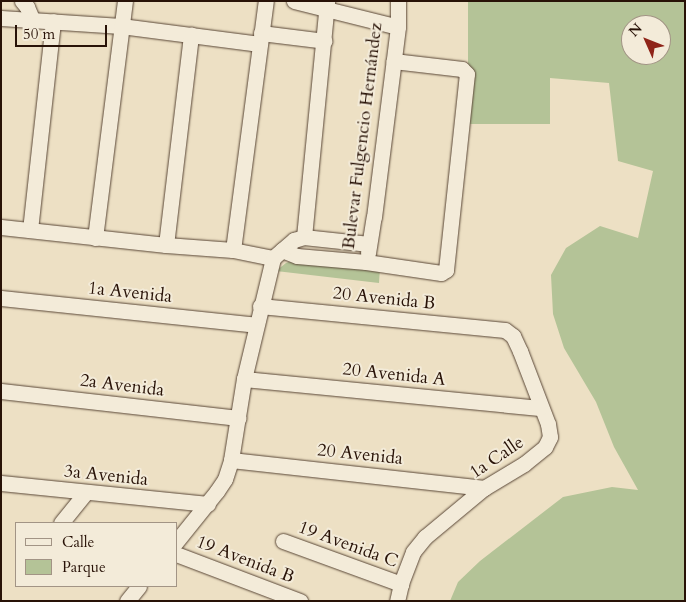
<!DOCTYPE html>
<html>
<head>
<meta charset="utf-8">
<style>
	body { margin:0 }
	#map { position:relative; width:686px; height:602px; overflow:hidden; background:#ede0c4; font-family:Cardo,serif }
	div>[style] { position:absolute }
	.green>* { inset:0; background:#b4c397 }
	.roads { filter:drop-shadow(0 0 1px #594636) drop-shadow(0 0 1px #594636) }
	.minor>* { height:15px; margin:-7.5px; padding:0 7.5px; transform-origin:7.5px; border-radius:7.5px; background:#f3ebd9 }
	span { translate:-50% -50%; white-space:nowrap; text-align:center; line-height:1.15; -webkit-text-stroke:4px #f3ebd9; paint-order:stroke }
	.street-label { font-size:18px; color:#281207 }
	.frame { position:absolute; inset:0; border:2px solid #281207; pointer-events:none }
	.legend { position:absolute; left:15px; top:522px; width:162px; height:65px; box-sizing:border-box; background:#f3ebd9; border:1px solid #a29485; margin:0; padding:6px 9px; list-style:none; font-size:15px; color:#281207 }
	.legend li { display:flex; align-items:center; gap:10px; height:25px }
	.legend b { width:25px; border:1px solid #a29485 }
	.north { position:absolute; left:621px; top:15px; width:50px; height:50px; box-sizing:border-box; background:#f3ebd9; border:1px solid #a29485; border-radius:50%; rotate:314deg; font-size:14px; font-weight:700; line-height:20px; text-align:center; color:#281207 }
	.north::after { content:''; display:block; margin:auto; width:18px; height:22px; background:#8f2418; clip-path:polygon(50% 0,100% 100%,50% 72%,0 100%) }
	.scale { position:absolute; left:15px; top:25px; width:92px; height:22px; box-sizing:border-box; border:2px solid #281207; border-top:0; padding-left:6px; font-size:15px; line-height:18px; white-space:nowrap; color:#281207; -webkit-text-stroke:4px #f3ebd9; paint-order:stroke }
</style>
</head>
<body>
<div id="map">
	<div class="green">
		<div style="clip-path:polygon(evenodd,468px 1px,685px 1px,685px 601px,450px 601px,458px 582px,480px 561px,563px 497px,612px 487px,638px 490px,614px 447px,596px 402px,564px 348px,553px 314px,551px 275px,566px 248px,600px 226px,638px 238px,653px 171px,618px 161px,609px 83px,550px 78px,550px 124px,468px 124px,468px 1px,631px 25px,661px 25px,661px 55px,631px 55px,631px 25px)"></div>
		<div style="clip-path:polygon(299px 258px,380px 268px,379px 283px,276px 271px,286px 263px)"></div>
	</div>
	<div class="roads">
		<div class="minor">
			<div style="left:22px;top:1px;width:8px;rotate:50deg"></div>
			<div style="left:27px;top:7px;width:13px;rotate:67deg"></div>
			<div style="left:294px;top:1px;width:107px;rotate:14deg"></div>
			<div style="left:1px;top:18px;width:120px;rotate:3.8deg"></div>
			<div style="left:121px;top:26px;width:140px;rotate:7.4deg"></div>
			<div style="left:261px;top:33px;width:64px;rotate:7.1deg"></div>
			<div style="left:1px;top:227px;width:166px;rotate:6.2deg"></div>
			<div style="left:166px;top:245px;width:67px;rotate:4.3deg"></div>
			<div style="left:233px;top:250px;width:41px;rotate:11.3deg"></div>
			<div style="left:30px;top:230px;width:210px;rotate:-83.7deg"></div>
			<div style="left:304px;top:237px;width:237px;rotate:-84.4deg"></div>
			<div style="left:95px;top:238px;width:239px;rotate:-82.8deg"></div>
			<div style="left:166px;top:245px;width:212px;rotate:-83.2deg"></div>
			<div style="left:233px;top:250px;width:251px;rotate:-82.5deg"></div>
			<div style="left:282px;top:250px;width:16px;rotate:22deg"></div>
			<div style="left:297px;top:256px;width:69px;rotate:5deg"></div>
			<div style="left:366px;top:262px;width:76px;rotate:8.3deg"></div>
			<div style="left:441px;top:273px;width:6px;rotate:-31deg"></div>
			<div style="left:446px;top:270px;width:197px;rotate:-83.9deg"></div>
			<div style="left:467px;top:74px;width:7px;rotate:-135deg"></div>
			<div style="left:462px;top:69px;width:69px;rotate:-173.4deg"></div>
			<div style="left:368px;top:253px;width:36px;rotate:-81deg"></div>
			<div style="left:374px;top:217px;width:192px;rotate:-82.8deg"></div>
			<div style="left:398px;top:27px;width:26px;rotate:-90deg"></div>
			<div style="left:1px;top:298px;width:256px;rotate:6deg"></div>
			<div style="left:260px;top:306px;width:246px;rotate:5.6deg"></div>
			<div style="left:505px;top:330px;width:10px;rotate:37deg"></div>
			<div style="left:513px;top:336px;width:17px;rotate:65deg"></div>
			<div style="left:520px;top:351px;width:78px;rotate:69deg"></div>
			<div style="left:548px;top:424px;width:13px;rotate:81deg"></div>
			<div style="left:550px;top:437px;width:11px;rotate:117deg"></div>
			<div style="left:545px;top:447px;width:27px;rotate:141deg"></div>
			<div style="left:524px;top:464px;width:47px;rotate:149deg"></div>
			<div style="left:484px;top:488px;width:77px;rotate:140.3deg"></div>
			<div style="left:425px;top:537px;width:19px;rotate:129deg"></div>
			<div style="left:413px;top:552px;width:34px;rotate:111deg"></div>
			<div style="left:401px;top:584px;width:17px;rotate:103deg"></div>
			<div style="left:244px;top:379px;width:297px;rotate:5.6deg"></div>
			<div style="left:1px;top:391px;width:239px;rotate:6.5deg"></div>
			<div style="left:231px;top:460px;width:255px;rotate:6.3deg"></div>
			<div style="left:1px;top:483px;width:208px;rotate:5.8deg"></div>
			<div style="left:61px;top:523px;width:38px;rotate:-51deg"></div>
			<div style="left:283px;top:541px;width:126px;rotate:20deg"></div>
			<div style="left:176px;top:542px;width:65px;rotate:-51.2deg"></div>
			<div style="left:217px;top:491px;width:14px;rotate:-56deg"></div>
			<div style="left:225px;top:479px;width:20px;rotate:-72deg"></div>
			<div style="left:231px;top:460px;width:82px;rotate:-80.9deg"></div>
			<div style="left:244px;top:379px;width:124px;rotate:-76.5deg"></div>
			<div style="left:273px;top:258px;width:28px;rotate:-41deg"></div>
			<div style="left:294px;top:240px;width:10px;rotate:-17deg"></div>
			<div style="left:304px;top:237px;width:65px;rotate:6.1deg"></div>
			<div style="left:176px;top:554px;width:133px;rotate:20.8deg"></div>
			<div style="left:127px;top:601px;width:19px;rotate:-51deg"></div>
		</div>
	</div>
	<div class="street-label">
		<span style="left:363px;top:136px;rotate:-83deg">Bulevar Fulgencio Hernández</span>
		<span style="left:130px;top:293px;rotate:6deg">1a Avenida</span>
		<span style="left:384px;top:299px;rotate:6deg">20 Avenida B</span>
		<span style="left:394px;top:375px;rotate:6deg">20 Avenida A</span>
		<span style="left:122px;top:386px;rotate:7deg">2a Avenida</span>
		<span style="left:360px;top:455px;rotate:6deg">20 Avenida</span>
		<span style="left:497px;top:458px;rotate:-34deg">1a Calle</span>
		<span style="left:106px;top:476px;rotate:6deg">3a Avenida</span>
		<span style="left:348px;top:545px;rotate:20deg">19 Avenida C</span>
		<span style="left:245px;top:560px;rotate:21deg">19 Avenida B</span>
	</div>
	<div class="frame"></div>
	<ul class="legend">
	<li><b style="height:6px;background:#f3ebd9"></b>Calle</li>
	<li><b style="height:14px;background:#b4c397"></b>Parque</li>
	</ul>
	<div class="north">N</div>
	<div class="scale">50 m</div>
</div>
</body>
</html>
